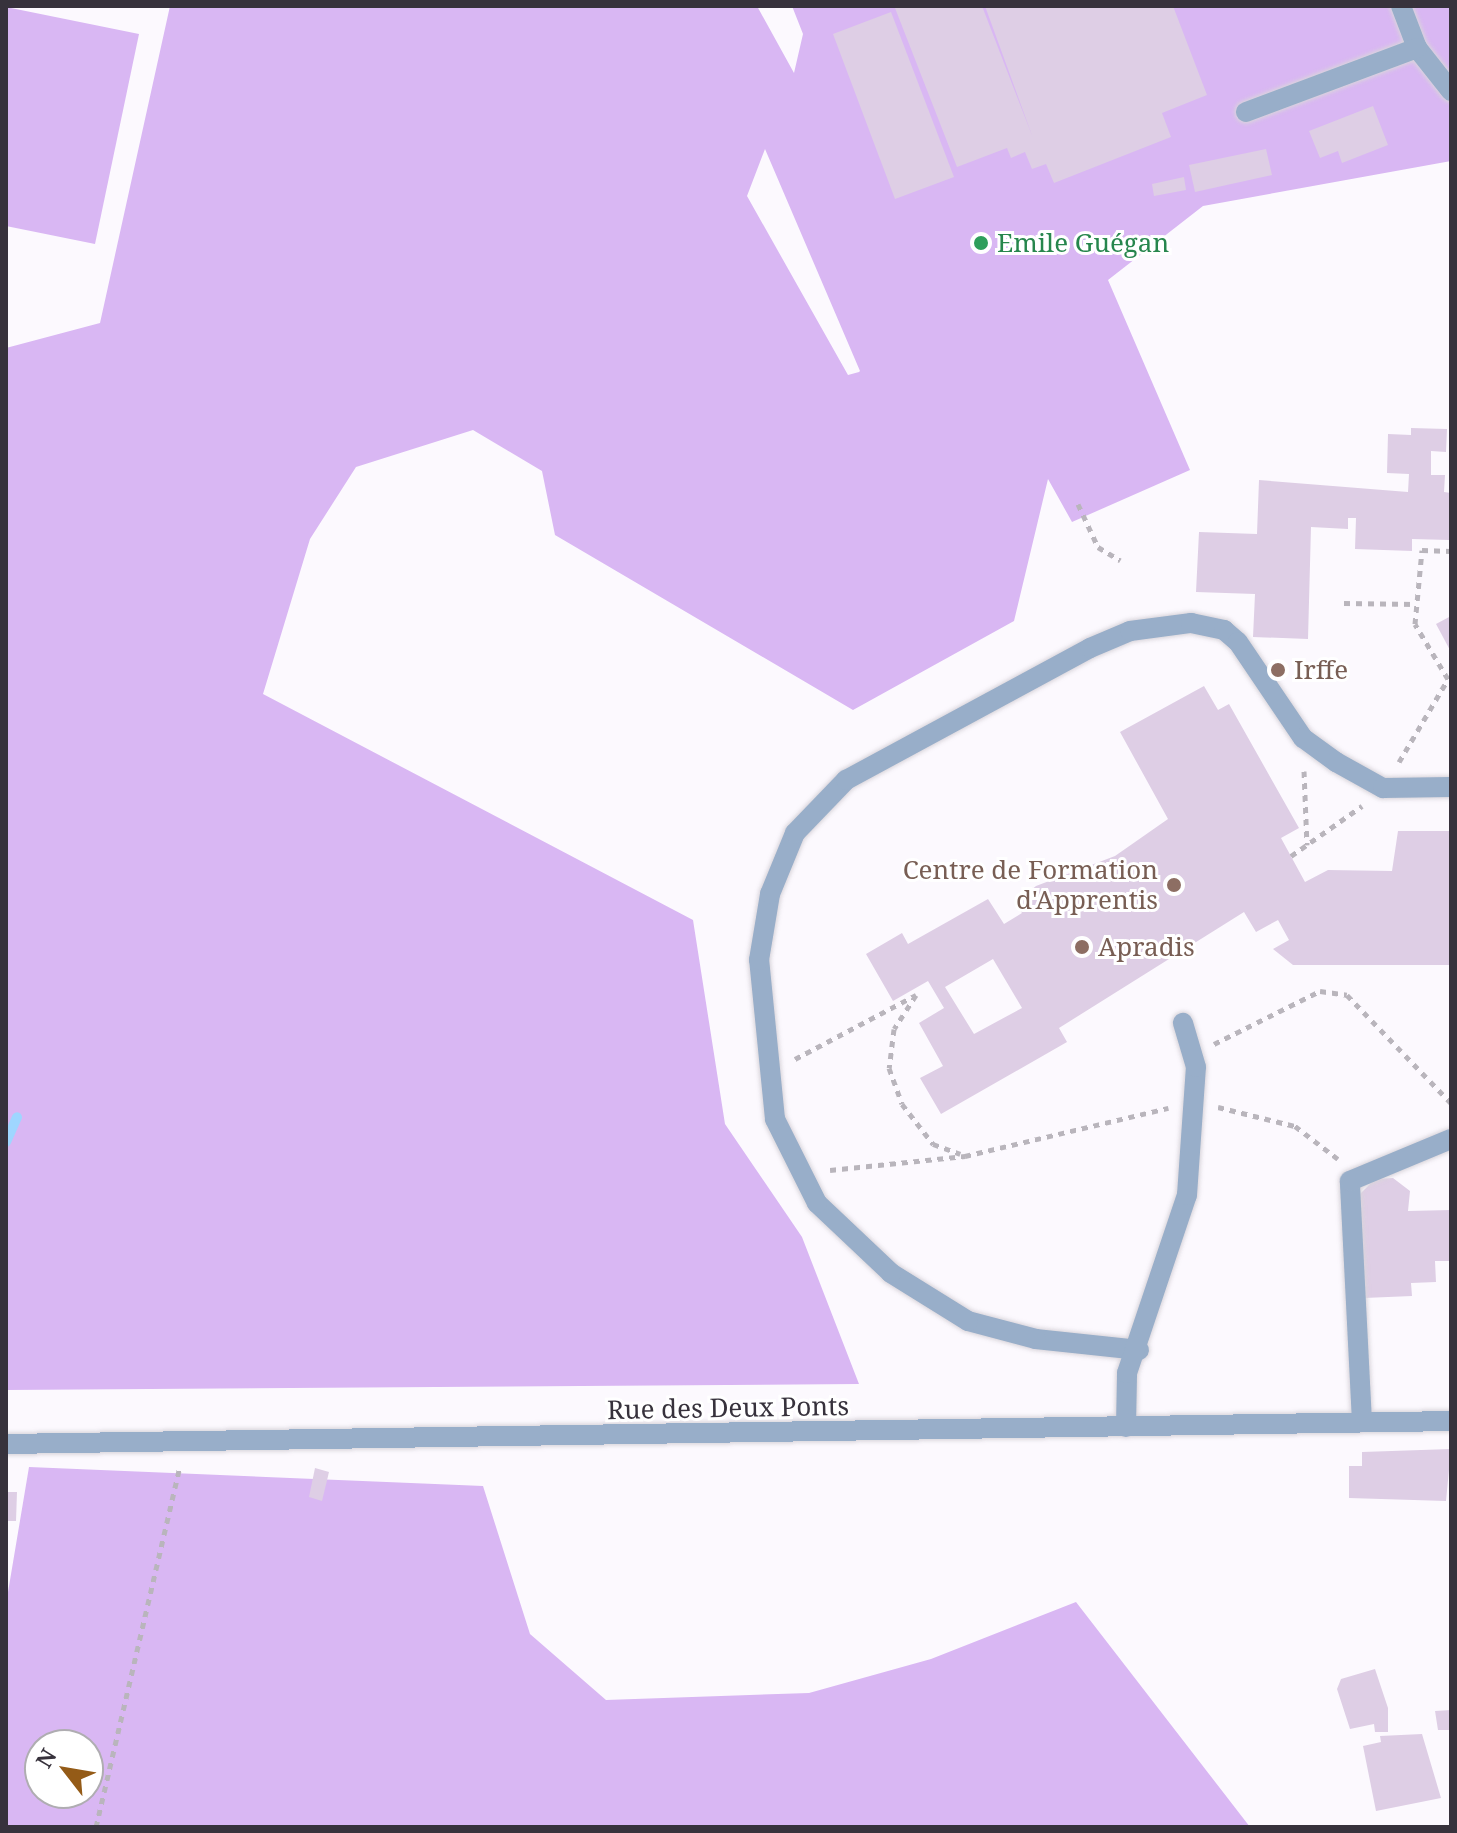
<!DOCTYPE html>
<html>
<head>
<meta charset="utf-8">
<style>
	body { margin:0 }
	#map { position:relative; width:1457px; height:1833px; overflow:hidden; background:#fcf9fe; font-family:"Noto Serif",serif }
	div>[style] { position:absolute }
	.green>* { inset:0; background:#d9b7f3 }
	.stream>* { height:10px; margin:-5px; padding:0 5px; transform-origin:5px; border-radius:5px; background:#9fd6ff }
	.building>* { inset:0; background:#decee5 }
	.path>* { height:5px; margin-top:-2.5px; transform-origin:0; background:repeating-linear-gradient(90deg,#b9b5bc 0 6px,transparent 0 12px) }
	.roads { filter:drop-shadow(0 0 2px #d9d5db) drop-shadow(0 0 2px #d9d5db) }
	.minor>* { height:20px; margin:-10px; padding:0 10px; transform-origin:10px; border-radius:10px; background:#98aec9 }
	.dots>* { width:22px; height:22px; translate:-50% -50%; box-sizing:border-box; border:4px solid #fff; border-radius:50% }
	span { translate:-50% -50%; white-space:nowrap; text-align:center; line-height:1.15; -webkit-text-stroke:6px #fff; paint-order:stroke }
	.leisure-label { font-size:26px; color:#27864d }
	.left { translate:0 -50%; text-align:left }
	.education-label { font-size:26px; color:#785e54 }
	.right { translate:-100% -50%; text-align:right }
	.street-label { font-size:26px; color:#37323c }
	.frame { position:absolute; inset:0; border:8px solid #37323c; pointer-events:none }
	.north { position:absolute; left:24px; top:1729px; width:80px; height:80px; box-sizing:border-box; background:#fff; border:2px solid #afadb1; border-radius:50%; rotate:301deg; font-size:22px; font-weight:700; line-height:32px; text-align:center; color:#37323c }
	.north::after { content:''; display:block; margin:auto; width:28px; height:36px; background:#945b17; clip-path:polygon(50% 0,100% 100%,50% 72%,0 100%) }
</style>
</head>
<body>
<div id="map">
	<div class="green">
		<div style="clip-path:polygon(evenodd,170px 6px,757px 6px,794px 73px,803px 34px,792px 6px,1451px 6px,1451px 161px,1203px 206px,1108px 280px,1190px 470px,1072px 522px,1048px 479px,1014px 621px,853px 710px,555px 535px,542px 471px,473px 430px,356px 467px,310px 539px,263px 694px,693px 920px,725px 1124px,802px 1237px,859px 1384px,6px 1390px,6px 348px,100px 323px,170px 6px,765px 149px,860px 371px,859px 372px,848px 375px,747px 196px,765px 149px)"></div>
		<div style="clip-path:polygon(6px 7px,139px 34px,95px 244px,6px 226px)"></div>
		<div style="clip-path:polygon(evenodd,29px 1467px,483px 1486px,530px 1634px,606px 1700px,809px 1693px,931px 1659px,1076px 1602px,1250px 1827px,6px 1827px,6px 1604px,29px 1467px,40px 1745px,88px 1745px,88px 1793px,40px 1793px,40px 1745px)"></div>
	</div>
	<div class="stream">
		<div style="left:6px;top:1142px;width:27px;rotate:-66deg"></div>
	</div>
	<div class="building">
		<div style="clip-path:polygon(982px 6px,1033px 138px,985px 6px,1173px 6px,1207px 95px,1162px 113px,1171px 137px,1054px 183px,1046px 164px,1032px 169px,1025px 152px,1011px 158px,1007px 148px,957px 167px,895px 8px)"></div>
		<div style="clip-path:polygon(891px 12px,954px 177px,895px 199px,833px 34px)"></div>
		<div style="clip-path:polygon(1373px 106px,1388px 145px,1342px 163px,1338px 151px,1320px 158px,1309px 131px)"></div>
		<div style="clip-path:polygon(1266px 149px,1272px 175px,1195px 192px,1189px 165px)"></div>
		<div style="clip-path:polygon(1184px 177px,1186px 190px,1154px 196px,1152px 184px)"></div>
		<div style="clip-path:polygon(1411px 428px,1447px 429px,1446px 452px,1431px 451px,1431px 475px,1445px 475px,1444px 492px,1451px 493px,1449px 540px,1412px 539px,1412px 551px,1355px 549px,1356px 518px,1348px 518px,1348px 529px,1311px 527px,1308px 639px,1253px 637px,1255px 594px,1196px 592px,1199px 532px,1257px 534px,1259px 480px,1408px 492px,1409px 474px,1387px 473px,1388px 434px,1411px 435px)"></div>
		<div style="clip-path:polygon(1451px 616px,1451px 652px,1436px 624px)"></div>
		<div style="clip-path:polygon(evenodd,1204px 686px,1218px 710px,1229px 704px,1299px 828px,1281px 838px,1305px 882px,1328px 870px,1392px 871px,1398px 831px,1451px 831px,1451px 965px,1293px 965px,1273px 949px,1289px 940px,1278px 920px,1256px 932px,1244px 912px,1059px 1028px,1067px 1042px,941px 1114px,920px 1078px,943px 1066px,919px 1023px,944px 1008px,928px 981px,893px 1001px,866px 954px,902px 933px,908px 944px,988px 899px,1004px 924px,1022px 913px,1015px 903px,1036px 886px,1115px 856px,1168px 819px,1120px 732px,1204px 686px,993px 959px,1022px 1008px,974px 1034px,945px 987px,993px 959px)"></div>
		<div style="clip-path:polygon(1393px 1178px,1410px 1191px,1408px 1211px,1451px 1210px,1451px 1261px,1435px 1261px,1436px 1282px,1411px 1283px,1412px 1296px,1364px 1298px,1358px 1196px,1375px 1179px)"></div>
		<div style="clip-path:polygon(1451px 1449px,1446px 1501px,1349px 1498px,1349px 1466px,1362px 1466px,1362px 1452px)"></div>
		<div style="clip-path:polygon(315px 1468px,329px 1472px,322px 1501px,309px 1497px)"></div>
		<div style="clip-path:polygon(6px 1492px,17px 1492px,16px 1521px,6px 1521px)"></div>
		<div style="clip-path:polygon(1375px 1669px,1388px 1708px,1388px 1732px,1375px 1732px,1374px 1724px,1350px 1729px,1337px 1689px,1341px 1679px)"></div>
		<div style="clip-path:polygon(1451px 1710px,1451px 1730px,1438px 1730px,1435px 1711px)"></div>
		<div style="clip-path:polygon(1422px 1734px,1441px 1798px,1376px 1811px,1363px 1746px,1381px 1742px,1380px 1736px)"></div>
	</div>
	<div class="path">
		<div style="left:1078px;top:504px;width:47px;rotate:65.1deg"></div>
		<div style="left:1098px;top:547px;width:26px;rotate:31deg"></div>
		<div style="left:1344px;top:603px;width:72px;rotate:0.8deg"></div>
		<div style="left:1399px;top:762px;width:96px;rotate:-59.4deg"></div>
		<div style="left:1448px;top:679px;width:64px;rotate:-121deg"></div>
		<div style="left:1415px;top:624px;width:74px;rotate:-84.6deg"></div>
		<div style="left:1422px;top:550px;width:29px;rotate:2deg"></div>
		<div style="left:1304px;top:771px;width:74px;rotate:87.7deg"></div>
		<div style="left:1291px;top:856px;width:87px;rotate:-35.2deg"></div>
		<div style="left:1214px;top:1044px;width:119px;rotate:-26.6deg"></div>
		<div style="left:1320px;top:991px;width:27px;rotate:8deg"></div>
		<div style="left:1347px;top:995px;width:150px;rotate:46.1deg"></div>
		<div style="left:795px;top:1059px;width:137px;rotate:-27.9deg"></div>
		<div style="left:916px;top:995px;width:40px;rotate:122.9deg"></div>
		<div style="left:894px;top:1029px;width:39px;rotate:97deg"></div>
		<div style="left:889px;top:1068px;width:38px;rotate:70deg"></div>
		<div style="left:902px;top:1104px;width:51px;rotate:52.2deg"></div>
		<div style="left:933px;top:1144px;width:29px;rotate:20deg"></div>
		<div style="left:1218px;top:1107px;width:79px;rotate:13.9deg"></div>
		<div style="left:1295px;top:1126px;width:54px;rotate:37.5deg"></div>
		<div style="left:830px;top:1170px;width:136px;rotate:-5.9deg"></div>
		<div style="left:965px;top:1156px;width:209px;rotate:-13.3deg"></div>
		<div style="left:96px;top:1827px;width:371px;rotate:-76.9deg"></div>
	</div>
	<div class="roads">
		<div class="minor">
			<div style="left:1401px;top:6px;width:45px;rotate:69.1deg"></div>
			<div style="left:1417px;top:48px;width:55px;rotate:51.7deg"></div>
			<div style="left:1246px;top:112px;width:183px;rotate:-20.5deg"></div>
			<div style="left:1139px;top:1350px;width:104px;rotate:-173.9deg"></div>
			<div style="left:1036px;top:1339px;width:70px;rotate:-165.2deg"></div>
			<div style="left:968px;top:1321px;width:91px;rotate:-148.1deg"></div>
			<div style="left:891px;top:1273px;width:102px;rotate:-136.6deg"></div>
			<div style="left:817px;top:1203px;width:94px;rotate:-116.6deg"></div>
			<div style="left:775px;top:1119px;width:160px;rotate:-95.7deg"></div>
			<div style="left:759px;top:960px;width:67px;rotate:-80.5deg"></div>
			<div style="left:770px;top:894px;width:66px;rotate:-67.7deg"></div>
			<div style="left:795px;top:833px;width:74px;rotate:-46.1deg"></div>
			<div style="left:846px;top:780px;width:277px;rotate:-28.4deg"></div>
			<div style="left:1090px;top:648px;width:43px;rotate:-23deg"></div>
			<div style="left:1130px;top:631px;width:62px;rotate:-7.5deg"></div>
			<div style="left:1191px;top:623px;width:34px;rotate:12deg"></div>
			<div style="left:1224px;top:630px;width:18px;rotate:41deg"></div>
			<div style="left:1238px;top:642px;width:116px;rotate:55.9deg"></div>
			<div style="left:1303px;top:738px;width:41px;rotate:36deg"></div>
			<div style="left:1336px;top:762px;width:54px;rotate:29deg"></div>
			<div style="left:1383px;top:788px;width:68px;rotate:-0.8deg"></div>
			<div style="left:1362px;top:1422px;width:241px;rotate:-92.9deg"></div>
			<div style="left:1350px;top:1181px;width:109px;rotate:-22.6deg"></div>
			<div style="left:1126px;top:1427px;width:54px;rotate:-88.9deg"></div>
			<div style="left:1127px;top:1373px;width:188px;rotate:-71.4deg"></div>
			<div style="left:1187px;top:1195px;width:128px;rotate:-86deg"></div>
			<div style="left:1196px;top:1067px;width:46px;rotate:-106.5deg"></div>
			<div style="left:6px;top:1444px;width:1445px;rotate:-0.91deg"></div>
		</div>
	</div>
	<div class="dots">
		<div style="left:981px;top:243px;background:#2e9e5b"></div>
		<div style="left:1278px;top:670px;background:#8d6e63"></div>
		<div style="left:1174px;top:885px;background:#8d6e63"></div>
		<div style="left:1082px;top:947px;background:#8d6e63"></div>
	</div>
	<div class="leisure-label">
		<span class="left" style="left:997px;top:243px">Emile Guégan</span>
	</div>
	<div class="education-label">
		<span class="left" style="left:1294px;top:670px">Irffe</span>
		<span class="right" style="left:1158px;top:885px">Centre de Formation<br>d'Apprentis</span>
		<span class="left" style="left:1098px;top:947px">Apradis</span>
	</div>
	<div class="street-label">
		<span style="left:728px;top:1408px;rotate:-1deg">Rue des Deux Ponts</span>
	</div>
	<div class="frame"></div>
	<div class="north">N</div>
</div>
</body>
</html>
